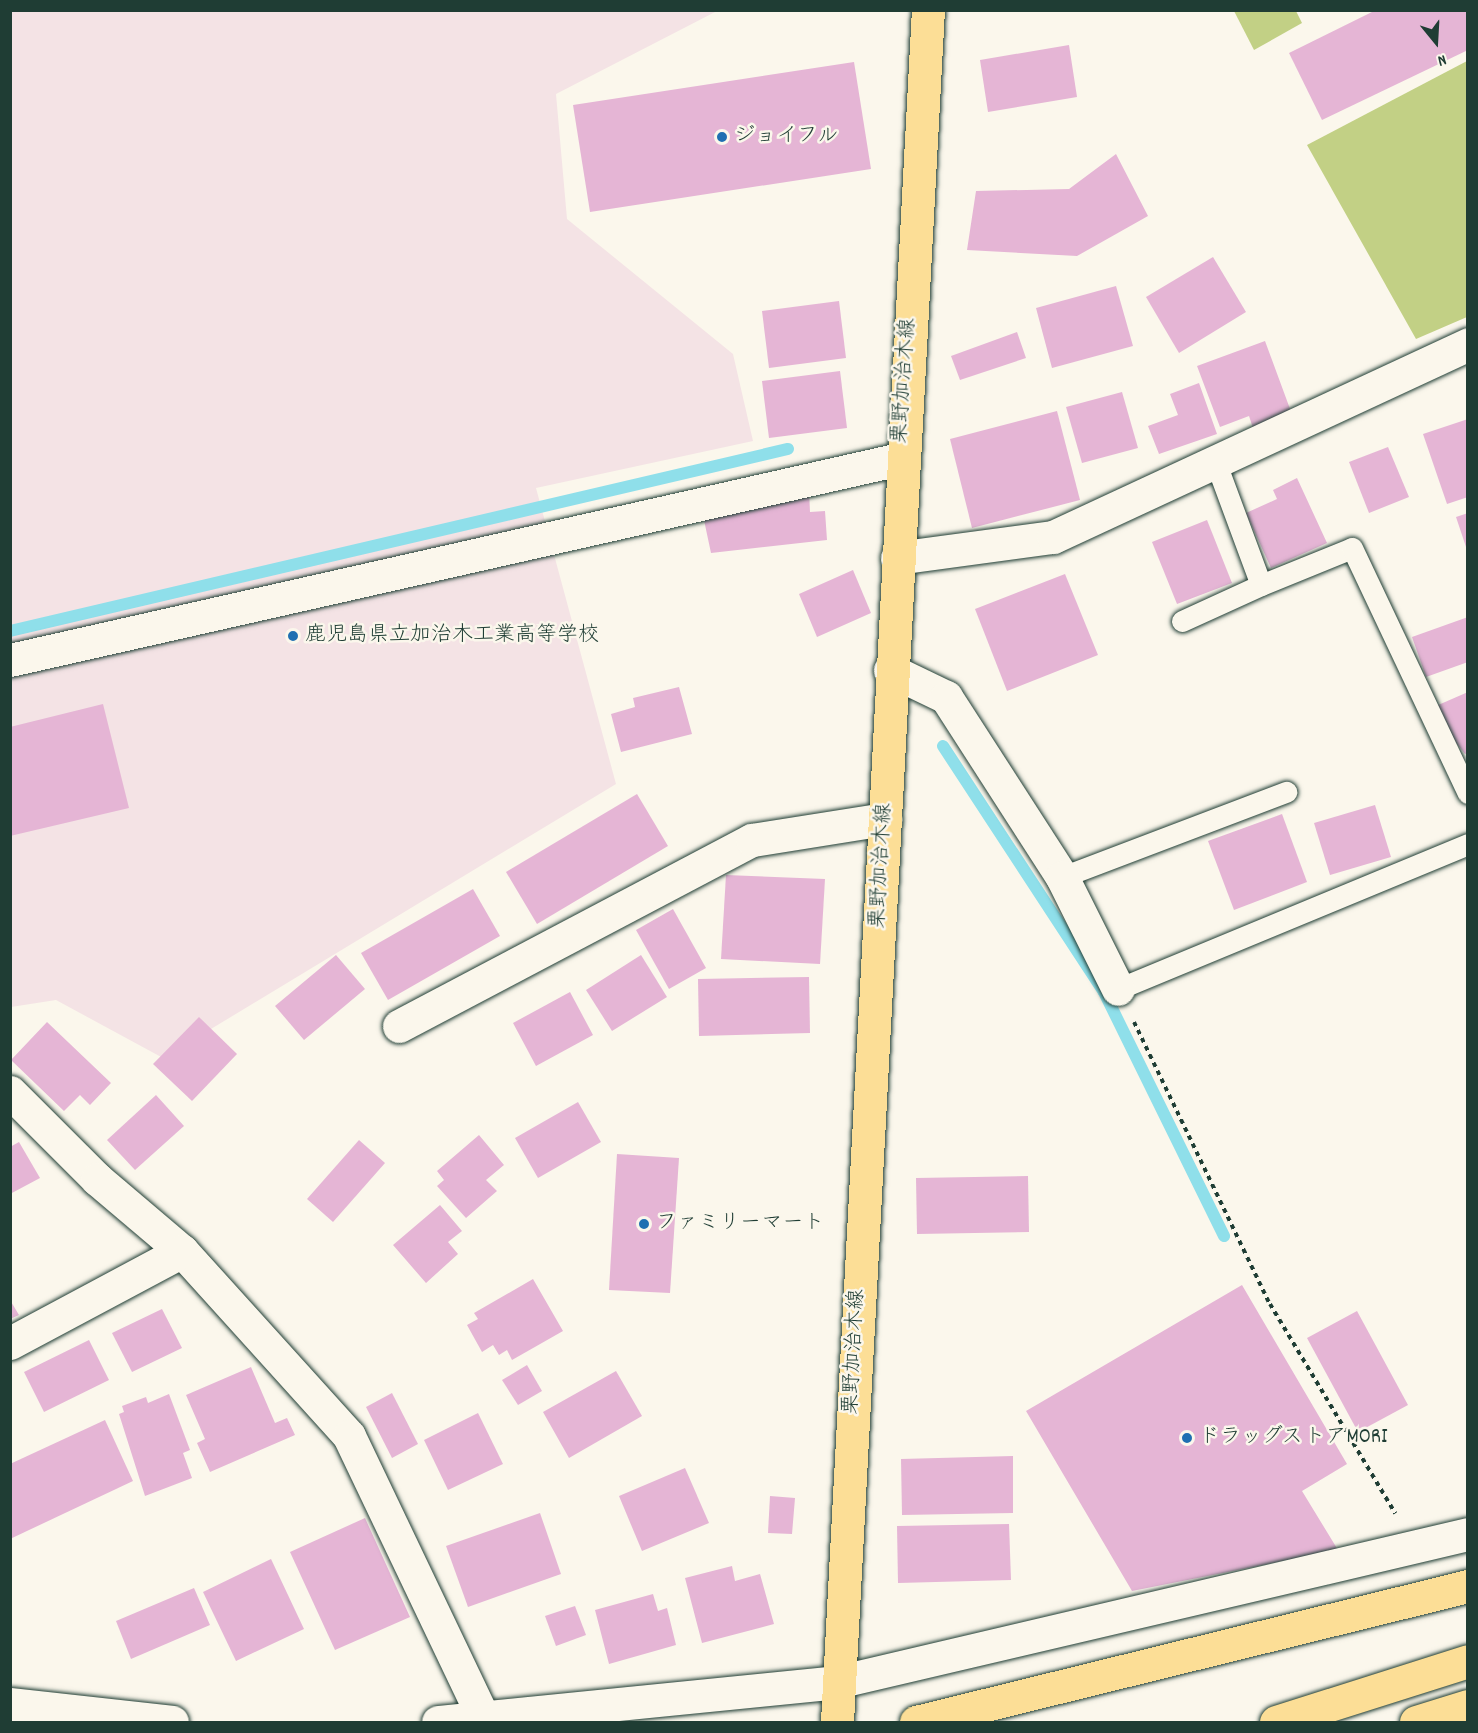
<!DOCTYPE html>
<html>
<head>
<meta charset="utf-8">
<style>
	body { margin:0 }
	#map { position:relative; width:1478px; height:1733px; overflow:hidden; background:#fbf7ec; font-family:Dekko,"Klee One",sans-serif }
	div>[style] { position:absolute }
	.built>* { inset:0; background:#f4e3e5 }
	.green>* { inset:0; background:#c2d085 }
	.stream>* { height:12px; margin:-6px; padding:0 6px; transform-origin:6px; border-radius:6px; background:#8fdfea }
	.building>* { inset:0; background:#e5b5d5 }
	.path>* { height:4px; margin-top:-2px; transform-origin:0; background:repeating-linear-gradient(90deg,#1f3d34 0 4.5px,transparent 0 9px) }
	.roads { filter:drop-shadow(0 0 2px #1f3d34) drop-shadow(0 0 2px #1f3d34) }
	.service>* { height:21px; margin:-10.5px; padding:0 10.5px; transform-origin:10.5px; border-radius:10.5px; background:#fbf7ec }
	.minor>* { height:33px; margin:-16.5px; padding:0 16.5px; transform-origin:16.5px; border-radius:16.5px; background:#fbf7ec }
	.tertiary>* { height:33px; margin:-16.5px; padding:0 16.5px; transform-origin:16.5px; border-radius:16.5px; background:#fbf7ec }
	.primary>* { height:33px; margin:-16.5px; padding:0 16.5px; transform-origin:16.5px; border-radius:16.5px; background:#fcde96 }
	.trunk>* { height:33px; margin:-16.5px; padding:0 16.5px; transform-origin:16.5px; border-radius:16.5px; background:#fcde96 }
	.motorway>* { height:33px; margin:-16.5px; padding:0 16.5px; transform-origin:16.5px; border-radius:16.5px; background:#fcde96 }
	.dots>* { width:16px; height:16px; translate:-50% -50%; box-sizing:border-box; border:3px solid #fbf7ec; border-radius:50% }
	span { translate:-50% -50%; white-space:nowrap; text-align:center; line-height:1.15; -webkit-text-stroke:5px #fbf7ec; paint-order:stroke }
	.poi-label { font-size:21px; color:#1f3d34 }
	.left { translate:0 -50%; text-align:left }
	.street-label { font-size:21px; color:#1f3d34 }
	.frame { position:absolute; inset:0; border:12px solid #1f3d34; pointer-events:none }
	.north { position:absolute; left:1406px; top:12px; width:60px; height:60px; -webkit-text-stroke:4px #fbf7ec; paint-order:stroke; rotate:162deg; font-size:16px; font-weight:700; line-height:24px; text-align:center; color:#1f3d34 }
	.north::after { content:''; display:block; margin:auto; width:21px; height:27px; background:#1f3d34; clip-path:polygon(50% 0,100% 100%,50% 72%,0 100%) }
</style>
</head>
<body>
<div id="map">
	<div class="built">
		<div style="clip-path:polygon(11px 11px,717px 11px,556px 94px,567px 219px,733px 354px,753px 441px,536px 488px,616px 784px,163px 1058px,56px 1000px,11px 1007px)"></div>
	</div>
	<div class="green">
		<div style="clip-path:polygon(1234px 11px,1296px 11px,1302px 23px,1254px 50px)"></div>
		<div style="clip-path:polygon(1467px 61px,1467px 317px,1416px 339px,1307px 145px)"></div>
	</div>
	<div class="stream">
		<div style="left:10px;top:631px;width:799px;rotate:-13.17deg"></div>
		<div style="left:943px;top:746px;width:294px;rotate:56.8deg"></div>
		<div style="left:1104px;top:992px;width:272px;rotate:63.8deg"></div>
	</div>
	<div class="building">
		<div style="clip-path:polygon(1376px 10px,1468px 10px,1468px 50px,1322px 120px,1289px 53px)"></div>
		<div style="clip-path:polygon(1069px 45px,1077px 97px,988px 112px,980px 60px)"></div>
		<div style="clip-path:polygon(854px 62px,871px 169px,590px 212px,573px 105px)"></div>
		<div style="clip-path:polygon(1116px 154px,1148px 216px,1077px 256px,967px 250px,976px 191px,1069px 189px)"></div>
		<div style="clip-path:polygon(1213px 257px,1246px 312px,1179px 353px,1146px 297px)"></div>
		<div style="clip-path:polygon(1116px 286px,1133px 346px,1052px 368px,1036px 308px)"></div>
		<div style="clip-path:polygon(839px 301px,846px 358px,769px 368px,762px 311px)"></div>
		<div style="clip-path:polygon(1017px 332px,1026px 358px,960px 380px,951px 356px)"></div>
		<div style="clip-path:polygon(1265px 341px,1293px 417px,1254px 431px,1249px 416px,1220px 427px,1197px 366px)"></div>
		<div style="clip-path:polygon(840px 371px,847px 428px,769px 438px,762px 381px)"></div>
		<div style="clip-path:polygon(1199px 383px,1217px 434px,1159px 454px,1148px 426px,1178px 415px,1170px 394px)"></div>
		<div style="clip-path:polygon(1122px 392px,1138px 448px,1082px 463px,1066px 407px)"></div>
		<div style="clip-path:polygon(1057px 411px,1080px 500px,972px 528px,950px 439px)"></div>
		<div style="clip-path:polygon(1468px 419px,1468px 497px,1447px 504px,1423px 434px)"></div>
		<div style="clip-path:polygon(1388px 447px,1409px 497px,1369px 513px,1349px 462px)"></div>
		<div style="clip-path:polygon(1297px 478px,1327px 543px,1271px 568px,1246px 513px,1277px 499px,1273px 490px)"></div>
		<div style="clip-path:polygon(809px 490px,810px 512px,825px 511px,827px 540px,711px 553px,701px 506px)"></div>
		<div style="clip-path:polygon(1468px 513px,1468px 550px,1467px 550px,1456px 517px)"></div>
		<div style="clip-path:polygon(1207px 520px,1232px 583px,1177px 604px,1152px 542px)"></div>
		<div style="clip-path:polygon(853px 570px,871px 613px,817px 637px,799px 594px)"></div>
		<div style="clip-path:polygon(1065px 574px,1098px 655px,1007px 691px,975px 609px)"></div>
		<div style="clip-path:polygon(1468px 617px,1468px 662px,1426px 677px,1412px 637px)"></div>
		<div style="clip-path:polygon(679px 687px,692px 734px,621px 752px,611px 714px,635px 707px,633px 698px)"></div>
		<div style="clip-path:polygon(1468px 692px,1468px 753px,1465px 754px,1429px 709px)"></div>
		<div style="clip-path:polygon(103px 704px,129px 808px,10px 836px,10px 727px)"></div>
		<div style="clip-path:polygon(637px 794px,668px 846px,537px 924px,506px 872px)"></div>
		<div style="clip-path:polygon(1375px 805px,1391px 857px,1330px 875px,1314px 823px)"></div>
		<div style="clip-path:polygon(1282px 814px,1307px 882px,1234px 910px,1208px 841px)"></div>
		<div style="clip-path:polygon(726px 875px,825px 879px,820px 964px,721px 959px)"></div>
		<div style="clip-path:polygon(473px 889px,500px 936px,388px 1000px,361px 953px)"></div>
		<div style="clip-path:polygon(673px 909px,706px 968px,669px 989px,636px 930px)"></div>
		<div style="clip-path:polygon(336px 955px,365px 989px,304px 1040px,275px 1006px)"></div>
		<div style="clip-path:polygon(641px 955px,667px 997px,612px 1031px,586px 990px)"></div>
		<div style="clip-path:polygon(809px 977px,810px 1033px,699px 1036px,698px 979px)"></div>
		<div style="clip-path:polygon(570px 992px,593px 1035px,536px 1066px,513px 1023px)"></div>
		<div style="clip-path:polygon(199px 1017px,237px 1054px,192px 1101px,153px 1064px)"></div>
		<div style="clip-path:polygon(47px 1022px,111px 1083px,90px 1105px,80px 1095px,64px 1111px,11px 1060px)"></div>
		<div style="clip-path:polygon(156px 1095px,184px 1126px,135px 1170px,107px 1140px)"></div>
		<div style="clip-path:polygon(578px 1102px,601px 1142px,538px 1178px,515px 1138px)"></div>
		<div style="clip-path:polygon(479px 1135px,504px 1165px,486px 1180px,497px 1191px,466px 1218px,437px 1186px,444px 1180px,437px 1171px)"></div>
		<div style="clip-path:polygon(359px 1140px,385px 1163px,333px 1222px,307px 1199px)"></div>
		<div style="clip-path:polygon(19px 1142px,40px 1178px,10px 1194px,10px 1147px)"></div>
		<div style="clip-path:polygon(617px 1154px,679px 1158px,670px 1293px,609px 1290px)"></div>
		<div style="clip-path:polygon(1028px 1176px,1029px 1232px,917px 1234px,916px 1178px)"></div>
		<div style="clip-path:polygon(440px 1205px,462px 1231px,448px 1242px,458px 1254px,426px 1283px,393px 1245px)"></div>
		<div style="clip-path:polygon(533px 1279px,563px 1331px,512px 1360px,507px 1350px,499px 1355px,493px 1345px,482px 1352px,467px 1325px,478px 1319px,474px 1313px)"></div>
		<div style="clip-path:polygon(1242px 1285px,1347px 1464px,1302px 1491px,1338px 1550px,1132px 1591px,1026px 1411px)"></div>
		<div style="clip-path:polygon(10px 1300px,19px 1315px,10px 1319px)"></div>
		<div style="clip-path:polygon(162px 1309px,182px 1348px,132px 1372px,112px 1333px)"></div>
		<div style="clip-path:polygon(1357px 1311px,1408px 1405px,1358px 1432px,1307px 1338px)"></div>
		<div style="clip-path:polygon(89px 1340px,109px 1380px,44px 1412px,24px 1372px)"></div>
		<div style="clip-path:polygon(527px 1365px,542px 1391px,518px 1405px,502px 1380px)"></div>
		<div style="clip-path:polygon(251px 1367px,275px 1423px,287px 1418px,295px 1435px,210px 1472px,197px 1443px,205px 1439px,186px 1395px)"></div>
		<div style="clip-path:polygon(616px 1371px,642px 1416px,569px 1458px,543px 1412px)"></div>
		<div style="clip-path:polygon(392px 1393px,418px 1444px,392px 1458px,366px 1407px)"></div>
		<div style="clip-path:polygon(169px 1394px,190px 1450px,183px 1453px,192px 1478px,145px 1496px,119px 1414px,124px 1412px,122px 1406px,146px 1397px,148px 1403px)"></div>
		<div style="clip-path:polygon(478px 1413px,503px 1464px,448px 1490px,424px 1440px)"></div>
		<div style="clip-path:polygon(105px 1420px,133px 1481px,10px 1539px,10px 1464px)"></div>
		<div style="clip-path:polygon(1013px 1456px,1013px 1513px,902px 1515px,901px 1459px)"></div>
		<div style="clip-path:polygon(685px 1468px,709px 1523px,642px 1551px,619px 1496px)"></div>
		<div style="clip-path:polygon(770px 1496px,795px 1498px,792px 1534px,768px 1533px)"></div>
		<div style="clip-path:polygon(540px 1513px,561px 1574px,468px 1607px,446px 1546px)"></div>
		<div style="clip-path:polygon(365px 1518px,410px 1617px,335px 1650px,290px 1552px)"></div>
		<div style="clip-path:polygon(1009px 1524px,1011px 1580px,898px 1583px,897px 1526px)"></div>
		<div style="clip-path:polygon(271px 1559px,304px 1629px,236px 1661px,203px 1592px)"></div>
		<div style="clip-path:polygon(732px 1566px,735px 1581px,760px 1574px,774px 1624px,702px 1643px,685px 1578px)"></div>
		<div style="clip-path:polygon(194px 1588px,210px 1625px,131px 1659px,116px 1621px)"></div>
		<div style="clip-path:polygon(653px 1594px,658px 1611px,667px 1608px,676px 1645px,609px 1664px,595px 1610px)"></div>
		<div style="clip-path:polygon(575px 1606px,586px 1635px,556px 1646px,545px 1616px)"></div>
	</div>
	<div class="path">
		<div style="left:1134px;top:1022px;width:313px;rotate:64.3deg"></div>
		<div style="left:1270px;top:1304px;width:244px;rotate:59.1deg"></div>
	</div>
	<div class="roads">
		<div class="service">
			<div style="left:1214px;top:458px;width:135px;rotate:69.7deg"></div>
			<div style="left:1261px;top:585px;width:98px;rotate:-22.1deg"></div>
			<div style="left:1352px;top:548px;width:271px;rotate:64.7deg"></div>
			<div style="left:1182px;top:621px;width:87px;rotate:-24.5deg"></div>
			<div style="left:1062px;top:877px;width:240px;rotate:-20.8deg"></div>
			<div style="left:1118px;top:989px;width:379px;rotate:-22.5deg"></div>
		</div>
		<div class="minor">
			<div style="left:897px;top:558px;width:157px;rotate:-7.7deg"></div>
			<div style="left:1053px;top:537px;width:458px;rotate:-24.9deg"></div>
			<div style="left:10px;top:660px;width:912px;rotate:-12.73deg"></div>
			<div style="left:890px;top:670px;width:62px;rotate:25.7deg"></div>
			<div style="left:946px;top:697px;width:214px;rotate:57.2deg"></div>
			<div style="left:1062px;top:877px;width:125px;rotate:63.4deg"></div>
			<div style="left:399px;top:1026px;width:399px;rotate:-27.8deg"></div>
			<div style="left:752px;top:840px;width:135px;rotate:-9deg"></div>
			<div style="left:10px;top:1092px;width:123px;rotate:45deg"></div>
			<div style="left:97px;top:1179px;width:111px;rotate:40.3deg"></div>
			<div style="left:182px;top:1251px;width:249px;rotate:47.9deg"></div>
			<div style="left:349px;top:1436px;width:314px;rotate:64.5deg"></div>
			<div style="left:10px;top:1343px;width:195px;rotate:-28.1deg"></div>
			<div style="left:837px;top:1682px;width:648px;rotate:-13.2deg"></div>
		</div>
		<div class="tertiary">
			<div style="left:10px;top:1704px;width:163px;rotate:6.3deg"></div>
			<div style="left:438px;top:1722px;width:401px;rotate:-5.7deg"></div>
		</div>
		<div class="primary">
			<div style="left:837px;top:1722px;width:1714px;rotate:-86.96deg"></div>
		</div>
		<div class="trunk">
			<div style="left:1276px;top:1722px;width:201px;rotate:-17.6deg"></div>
			<div style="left:1416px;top:1722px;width:54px;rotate:-17.1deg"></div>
		</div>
		<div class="motorway">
			<div style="left:916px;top:1722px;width:569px;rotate:-13.84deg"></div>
		</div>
	</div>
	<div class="dots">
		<div style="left:722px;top:137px;background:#1f6fb2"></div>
		<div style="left:293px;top:636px;background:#1f6fb2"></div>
		<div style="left:644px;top:1224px;background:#1f6fb2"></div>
		<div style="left:1187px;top:1438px;background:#1f6fb2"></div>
	</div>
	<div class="poi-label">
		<span class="left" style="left:734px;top:137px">ジョイフル</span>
		<span class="left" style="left:305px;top:636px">鹿児島県立加治木工業高等学校</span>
		<span class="left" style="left:656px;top:1224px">ファミリーマート</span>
		<span class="left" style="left:1199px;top:1438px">ドラッグストアMORI</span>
	</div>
	<div class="street-label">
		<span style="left:905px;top:381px;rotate:-86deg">栗野加治木線</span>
		<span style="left:882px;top:866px;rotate:-87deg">栗野加治木線</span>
		<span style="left:855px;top:1352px;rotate:-87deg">栗野加治木線</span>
	</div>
	<div class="frame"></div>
	<div class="north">N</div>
</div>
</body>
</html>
